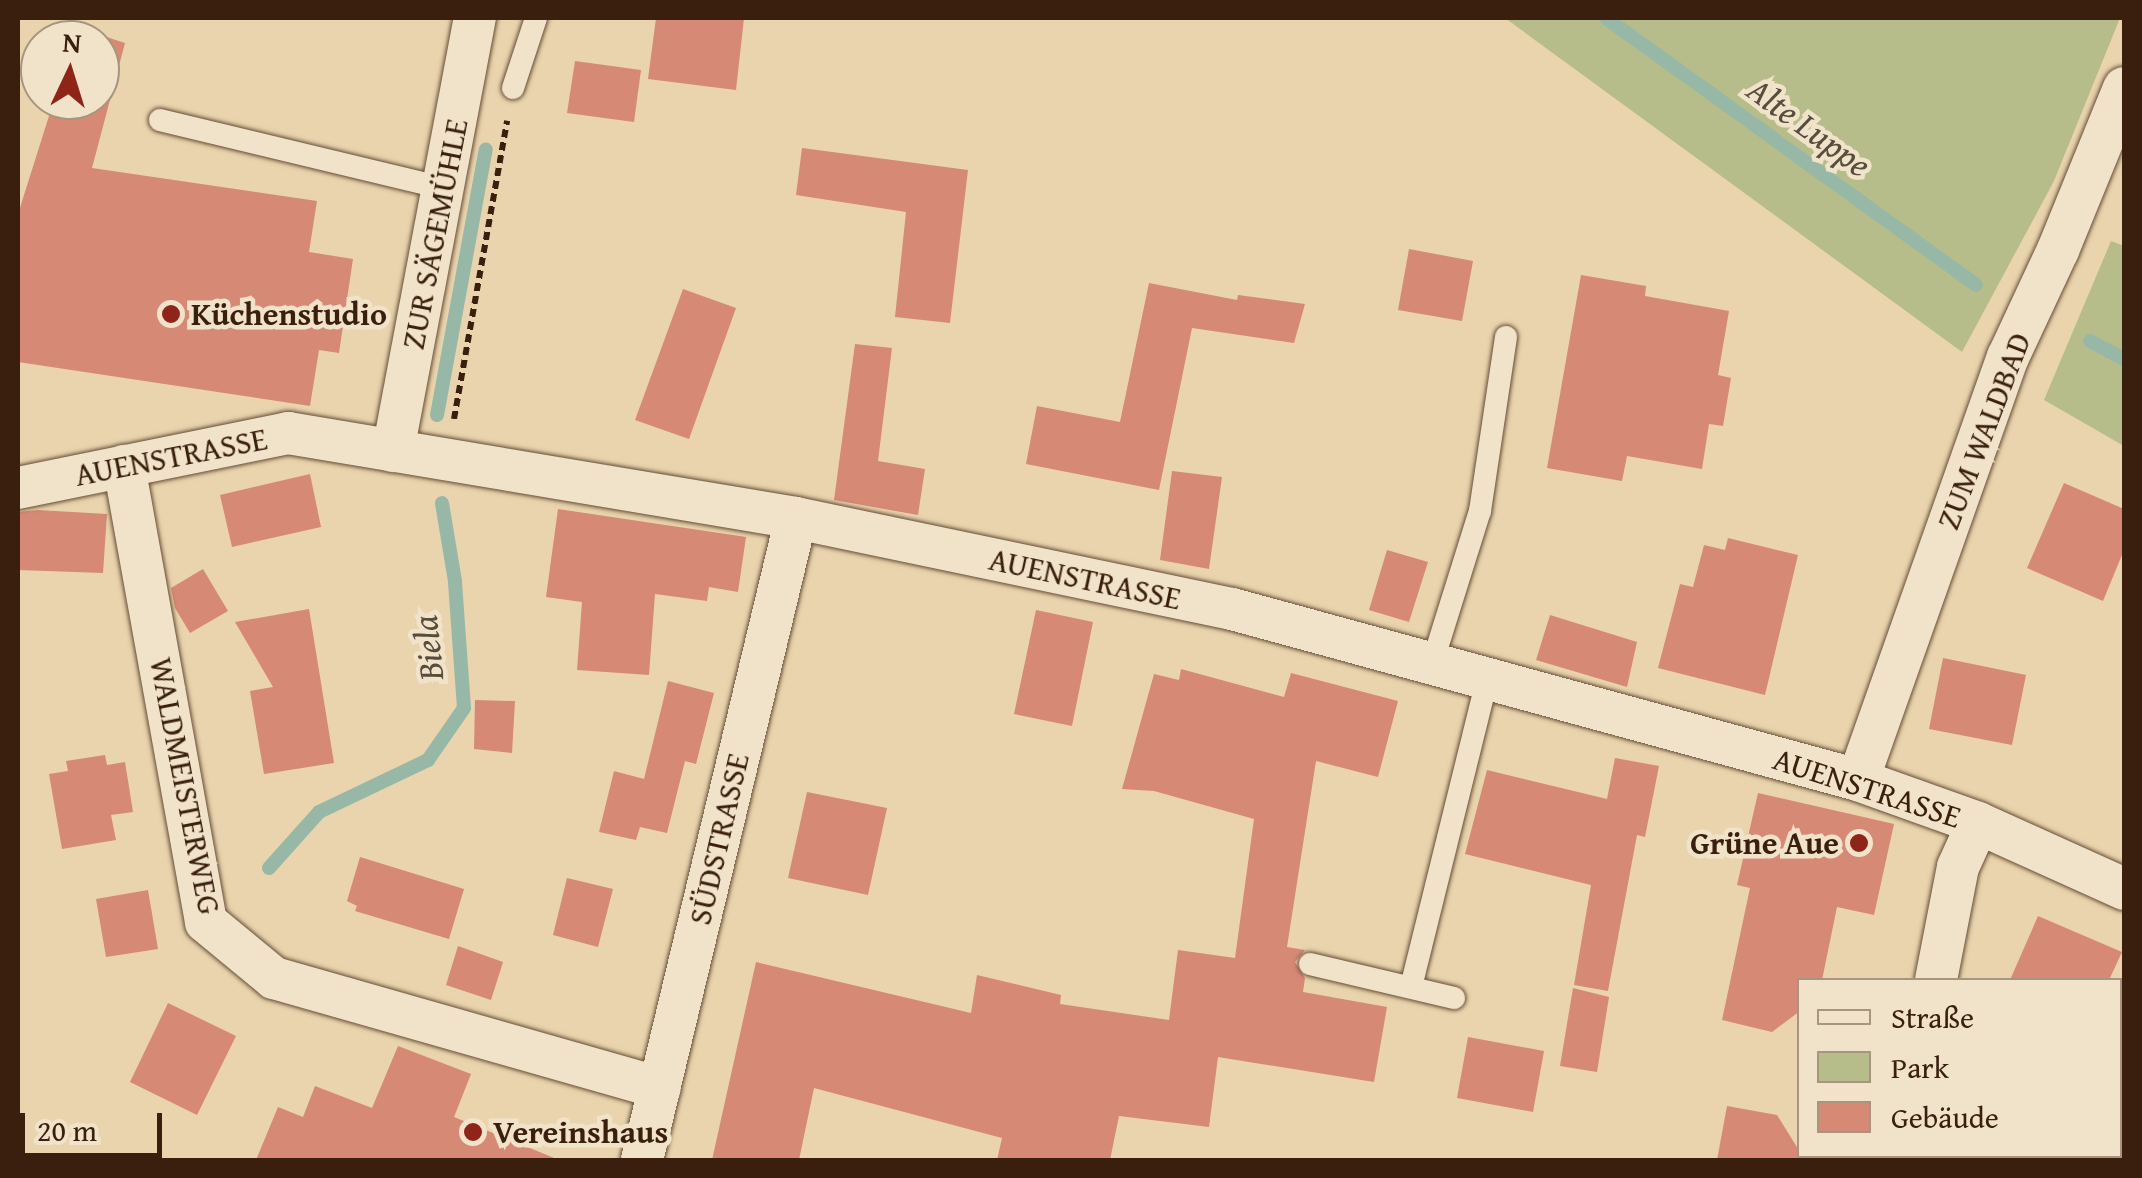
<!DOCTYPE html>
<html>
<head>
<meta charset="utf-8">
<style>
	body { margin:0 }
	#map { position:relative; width:2142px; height:1178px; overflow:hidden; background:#e9d4ad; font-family:"Gentium Book Plus",serif }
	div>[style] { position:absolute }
	.green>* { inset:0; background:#b6bd8a }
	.stream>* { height:14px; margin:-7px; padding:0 7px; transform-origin:7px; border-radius:7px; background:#98b8a7 }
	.building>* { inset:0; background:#d68975 }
	.path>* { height:6px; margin-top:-3px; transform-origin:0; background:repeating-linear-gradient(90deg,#3a1f0f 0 8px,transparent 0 13px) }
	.roads { filter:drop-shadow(0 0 2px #664c36) drop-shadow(0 0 2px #664c36) }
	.service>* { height:22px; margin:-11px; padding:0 11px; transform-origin:11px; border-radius:11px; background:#f1e3ca }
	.minor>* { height:42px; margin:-21px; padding:0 21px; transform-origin:21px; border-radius:21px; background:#f1e3ca }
	.dots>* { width:28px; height:28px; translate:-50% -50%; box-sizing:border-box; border:5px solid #f1e3ca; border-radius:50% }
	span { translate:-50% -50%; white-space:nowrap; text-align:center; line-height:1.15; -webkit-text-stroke:9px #f1e3ca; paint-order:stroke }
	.street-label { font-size:32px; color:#3a1f0f }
	.poi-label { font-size:32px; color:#3a1f0f; font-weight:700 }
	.left { translate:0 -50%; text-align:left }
	.right { translate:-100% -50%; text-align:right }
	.water-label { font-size:35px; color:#564d3d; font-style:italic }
	.frame { position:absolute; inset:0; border:20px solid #3a1f0f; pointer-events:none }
	.legend { position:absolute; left:1797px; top:978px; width:325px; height:180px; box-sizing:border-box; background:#f1e3ca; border:2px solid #a8957f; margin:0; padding:12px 18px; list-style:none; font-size:30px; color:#3a1f0f }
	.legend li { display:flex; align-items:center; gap:20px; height:50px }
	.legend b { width:50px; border:2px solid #a8957f }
	.north { position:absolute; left:20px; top:20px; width:100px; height:100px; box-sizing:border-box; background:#f1e3ca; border:2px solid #a8957f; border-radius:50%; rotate:4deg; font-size:28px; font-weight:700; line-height:40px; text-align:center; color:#3a1f0f }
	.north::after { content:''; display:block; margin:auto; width:35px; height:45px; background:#8f2418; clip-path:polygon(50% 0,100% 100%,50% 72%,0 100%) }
	.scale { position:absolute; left:20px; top:1113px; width:142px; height:45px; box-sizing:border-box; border:5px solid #3a1f0f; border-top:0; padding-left:12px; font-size:30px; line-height:35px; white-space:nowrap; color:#3a1f0f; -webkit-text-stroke:8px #f1e3ca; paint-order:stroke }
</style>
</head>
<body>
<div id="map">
	<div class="green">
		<div style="clip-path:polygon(1505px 18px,2120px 18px,2054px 181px,1962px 352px)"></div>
		<div style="clip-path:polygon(2111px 241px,2124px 246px,2124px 446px,2044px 400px)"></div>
	</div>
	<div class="stream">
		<div style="left:1606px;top:18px;width:456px;rotate:35.8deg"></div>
		<div style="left:2090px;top:341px;width:38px;rotate:28deg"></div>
		<div style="left:437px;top:415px;width:270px;rotate:-79.6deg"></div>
		<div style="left:269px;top:868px;width:75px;rotate:-48.2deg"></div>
		<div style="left:319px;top:812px;width:121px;rotate:-25.5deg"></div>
		<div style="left:428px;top:760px;width:63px;rotate:-55.3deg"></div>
		<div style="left:464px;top:708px;width:127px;rotate:-94.1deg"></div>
		<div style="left:455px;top:581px;width:79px;rotate:-99.5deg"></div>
	</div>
	<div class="building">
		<div style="clip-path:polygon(656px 18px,744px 18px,736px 90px,648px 79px)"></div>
		<div style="clip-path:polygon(88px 31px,125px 43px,92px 168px,317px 201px,309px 252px,353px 259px,339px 353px,319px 350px,310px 406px,18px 362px,18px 214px,54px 100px,100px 100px,100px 40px,86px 40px)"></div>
		<div style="clip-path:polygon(575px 61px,641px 70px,634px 122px,567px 113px)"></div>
		<div style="clip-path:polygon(802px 148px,968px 170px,950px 323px,895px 317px,906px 212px,796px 195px)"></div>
		<div style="clip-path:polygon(1409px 249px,1473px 261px,1462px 321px,1398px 310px)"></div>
		<div style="clip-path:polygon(1581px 275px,1646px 286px,1645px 296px,1729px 311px,1718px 375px,1731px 378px,1723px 426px,1709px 424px,1702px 469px,1627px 456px,1622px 481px,1547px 468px)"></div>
		<div style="clip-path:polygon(1149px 283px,1237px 300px,1238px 295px,1305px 304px,1294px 343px,1192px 328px,1159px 490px,1026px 464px,1037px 406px,1120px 422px)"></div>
		<div style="clip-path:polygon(683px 289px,736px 308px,689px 439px,635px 420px)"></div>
		<div style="clip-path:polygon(855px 344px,892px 348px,878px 461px,925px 469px,918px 515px,834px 500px)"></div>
		<div style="clip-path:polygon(1172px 471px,1222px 477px,1209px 569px,1160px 560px)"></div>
		<div style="clip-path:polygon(310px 474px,321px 527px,232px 547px,220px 495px)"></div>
		<div style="clip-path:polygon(2064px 483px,2124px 509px,2124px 550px,2103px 601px,2027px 568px)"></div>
		<div style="clip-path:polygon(558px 509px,746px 537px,738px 592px,709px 587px,707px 601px,655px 594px,649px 675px,577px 670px,582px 602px,546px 597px)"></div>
		<div style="clip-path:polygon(38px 510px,107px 514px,103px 573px,18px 570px,18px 512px)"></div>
		<div style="clip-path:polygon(1728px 538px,1798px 555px,1765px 695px,1658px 668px,1680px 584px,1693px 587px,1704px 545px,1725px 550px)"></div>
		<div style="clip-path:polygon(1387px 550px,1428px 562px,1409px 622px,1369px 610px)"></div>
		<div style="clip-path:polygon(203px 569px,228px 611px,190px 633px,175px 608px,171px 588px)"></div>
		<div style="clip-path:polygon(309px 609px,334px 763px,264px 774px,250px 691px,273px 687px,235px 622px)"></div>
		<div style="clip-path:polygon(1036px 610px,1093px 622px,1072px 726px,1014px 714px)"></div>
		<div style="clip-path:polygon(1550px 615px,1637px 642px,1627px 687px,1536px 660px)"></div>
		<div style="clip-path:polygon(1943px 658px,2026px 675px,2012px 745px,1929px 729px)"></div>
		<div style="clip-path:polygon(1181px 669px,1284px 697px,1291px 673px,1398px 701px,1378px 777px,1316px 761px,1287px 947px,1305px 950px,1295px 962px,1305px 978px,1303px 992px,1387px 1007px,1374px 1082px,1218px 1057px,1209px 1127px,1119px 1116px,1110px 1160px,997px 1160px,1002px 1138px,814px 1088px,799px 1160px,712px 1160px,756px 962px,971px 1013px,977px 975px,1061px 995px,1060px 1004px,1169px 1020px,1178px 950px,1235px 958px,1254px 819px,1154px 791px,1122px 789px,1154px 674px,1179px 680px)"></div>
		<div style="clip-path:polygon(668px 681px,714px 693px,696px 764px,685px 761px,667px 833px,640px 827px,636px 840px,599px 832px,614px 771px,644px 779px)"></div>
		<div style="clip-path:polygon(475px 700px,515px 701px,512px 753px,474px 749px)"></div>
		<div style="clip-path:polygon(105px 755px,107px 765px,125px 762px,133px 812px,111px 815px,116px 840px,62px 849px,49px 774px,68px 771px,66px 761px)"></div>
		<div style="clip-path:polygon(1615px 758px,1659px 766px,1645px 837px,1637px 835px,1608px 991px,1574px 985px,1591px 885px,1465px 854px,1487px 770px,1607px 799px)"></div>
		<div style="clip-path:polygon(807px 792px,887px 808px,868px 895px,788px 878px)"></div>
		<div style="clip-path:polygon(1758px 793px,1894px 824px,1874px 915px,1837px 907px,1822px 980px,1800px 980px,1800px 1011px,1772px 1032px,1722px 1020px,1750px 888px,1737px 885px)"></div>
		<div style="clip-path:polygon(360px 857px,464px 889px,449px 939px,355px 911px,357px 906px,347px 901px)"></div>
		<div style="clip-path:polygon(567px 878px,613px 889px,598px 947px,553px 935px)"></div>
		<div style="clip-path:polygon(148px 890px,158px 949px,106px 957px,96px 899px)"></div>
		<div style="clip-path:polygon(2038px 916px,2122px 952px,2109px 980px,2010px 980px)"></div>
		<div style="clip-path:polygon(458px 946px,503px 962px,491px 1000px,446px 985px)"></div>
		<div style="clip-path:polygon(1573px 988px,1609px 997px,1597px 1072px,1560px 1066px)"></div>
		<div style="clip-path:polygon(168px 1003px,236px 1036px,197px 1115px,130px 1082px)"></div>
		<div style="clip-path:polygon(1468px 1037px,1544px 1051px,1533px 1112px,1457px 1098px)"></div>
		<div style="clip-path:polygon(398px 1046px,471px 1074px,454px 1117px,559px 1160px,256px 1160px,278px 1107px,303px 1117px,315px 1086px,372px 1108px)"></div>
		<div style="clip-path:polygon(1727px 1106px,1777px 1115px,1805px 1160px,1717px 1160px)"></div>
	</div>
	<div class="path">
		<div style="left:454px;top:419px;width:303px;rotate:-79.9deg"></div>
	</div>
	<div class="roads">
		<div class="service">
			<div style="left:513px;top:88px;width:74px;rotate:-71.8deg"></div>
			<div style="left:160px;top:120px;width:292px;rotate:13.5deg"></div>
			<div style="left:1432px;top:664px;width:160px;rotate:-72.6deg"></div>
			<div style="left:1480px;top:511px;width:176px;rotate:-81.5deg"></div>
			<div style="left:1310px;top:964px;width:148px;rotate:13.3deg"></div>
			<div style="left:1411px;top:987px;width:317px;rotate:-76.1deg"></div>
		</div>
		<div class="minor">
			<div style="left:393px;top:451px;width:441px;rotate:-79.3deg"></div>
			<div style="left:124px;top:466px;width:463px;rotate:79.8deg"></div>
			<div style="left:206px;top:922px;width:88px;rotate:39.5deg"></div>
			<div style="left:274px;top:978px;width:401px;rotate:15.9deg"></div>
			<div style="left:18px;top:488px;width:276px;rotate:-11.5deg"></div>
			<div style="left:288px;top:433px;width:515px;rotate:9.5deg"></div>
			<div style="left:796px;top:518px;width:445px;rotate:11.8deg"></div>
			<div style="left:1232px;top:609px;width:649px;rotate:15.28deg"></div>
			<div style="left:1858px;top:780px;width:127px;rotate:19.7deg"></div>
			<div style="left:1978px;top:823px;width:160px;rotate:24.3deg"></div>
			<div style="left:1858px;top:780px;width:449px;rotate:-70.5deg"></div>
			<div style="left:2008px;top:357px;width:118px;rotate:-65deg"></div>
			<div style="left:2058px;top:250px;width:175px;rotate:-67.8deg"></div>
			<div style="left:1936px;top:980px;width:115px;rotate:-79deg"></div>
			<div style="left:1958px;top:867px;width:48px;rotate:-65.6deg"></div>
			<div style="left:642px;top:1160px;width:660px;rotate:-76.51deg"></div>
			<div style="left:1901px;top:1160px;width:4px;rotate:-76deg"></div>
		</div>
	</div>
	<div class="dots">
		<div style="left:171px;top:314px;background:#8f2418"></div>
		<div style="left:1859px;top:843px;background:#8f2418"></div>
		<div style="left:473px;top:1132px;background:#8f2418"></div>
	</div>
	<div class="street-label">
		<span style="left:435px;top:234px;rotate:-79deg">ZUR SÄGEMÜHLE</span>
		<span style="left:1984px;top:431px;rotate:-69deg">ZUM WALDBAD</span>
		<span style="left:171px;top:457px;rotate:-11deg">AUENSTRASSE</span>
		<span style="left:1085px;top:579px;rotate:12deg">AUENSTRASSE</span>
		<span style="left:185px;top:786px;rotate:79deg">WALDMEISTERWEG</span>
		<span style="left:1867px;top:788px;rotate:18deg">AUENSTRASSE</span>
		<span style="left:719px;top:839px;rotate:-77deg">SÜDSTRASSE</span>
	</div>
	<div class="poi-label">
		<span class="left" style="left:191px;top:314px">Küchenstudio</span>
		<span class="right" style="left:1839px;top:843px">Grüne Aue</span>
		<span class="left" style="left:493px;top:1132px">Vereinshaus</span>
	</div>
	<div class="water-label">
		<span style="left:1809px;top:127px;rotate:36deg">Alte Luppe</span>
		<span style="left:428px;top:648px;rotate:-96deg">Biela</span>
	</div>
	<div class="frame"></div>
	<ul class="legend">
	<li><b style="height:12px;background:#f1e3ca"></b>Straße</li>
	<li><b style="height:28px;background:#b6bd8a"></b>Park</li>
	<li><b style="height:28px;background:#d68975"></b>Gebäude</li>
	</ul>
	<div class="north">N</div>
	<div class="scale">20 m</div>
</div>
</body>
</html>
